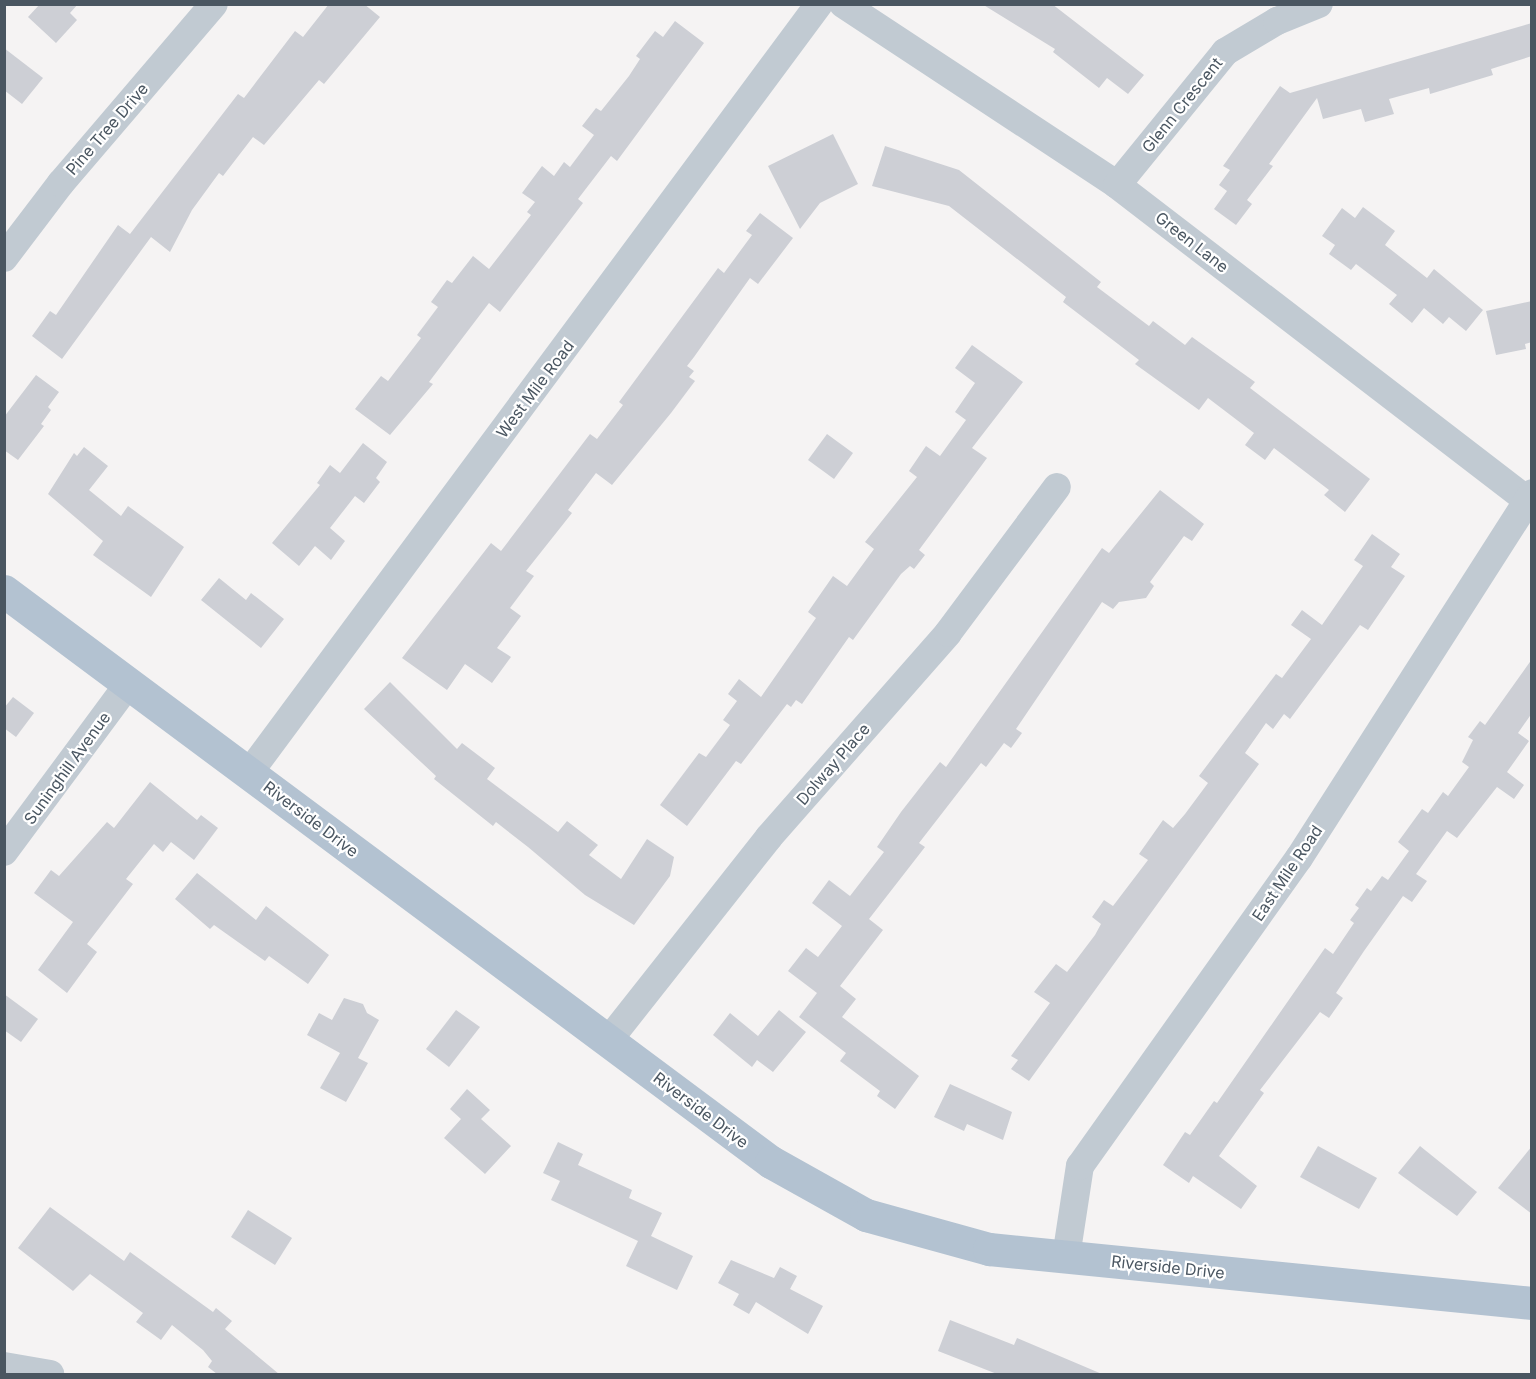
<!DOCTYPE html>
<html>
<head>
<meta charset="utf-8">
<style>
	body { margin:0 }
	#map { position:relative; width:1536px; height:1379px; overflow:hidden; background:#f5f3f3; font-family:Inter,sans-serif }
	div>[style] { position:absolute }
	.building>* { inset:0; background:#cdcfd5 }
	.minor>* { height:28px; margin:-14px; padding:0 14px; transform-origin:14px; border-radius:14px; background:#c1cad2 }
	.major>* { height:33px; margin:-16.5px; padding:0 16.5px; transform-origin:16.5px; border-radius:16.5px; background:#b3c2d1 }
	span { translate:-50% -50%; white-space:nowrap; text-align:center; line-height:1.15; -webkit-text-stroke:4.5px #fff; paint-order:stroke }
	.street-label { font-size:16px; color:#4a5661 }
	.frame { position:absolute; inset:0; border:6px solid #4a5661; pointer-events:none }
</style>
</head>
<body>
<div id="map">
	<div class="building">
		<div style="clip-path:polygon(40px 4px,78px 4px,70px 13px,77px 20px,56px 43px,28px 17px)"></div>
		<div style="clip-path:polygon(329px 4px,364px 4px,380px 17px,324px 84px,319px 80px,264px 145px,253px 137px,223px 176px,219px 173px,192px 210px,170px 252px,151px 237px,62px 359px,32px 336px,50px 311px,56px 315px,118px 225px,130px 234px,238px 94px,244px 98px,295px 31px,303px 37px)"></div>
		<div style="clip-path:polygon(982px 4px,1052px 4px,1144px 75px,1128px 94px,1107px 78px,1099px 88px,1053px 52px,1055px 49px)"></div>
		<div style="clip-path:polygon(675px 21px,704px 43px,617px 161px,611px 156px,578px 199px,583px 203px,500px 312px,489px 303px,429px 382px,433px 384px,390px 435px,355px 409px,381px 376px,388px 381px,421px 338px,417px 335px,438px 307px,431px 302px,447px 280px,452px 283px,473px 256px,489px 269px,531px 215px,527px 212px,535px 202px,522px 193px,542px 166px,554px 176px,564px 162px,570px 167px,594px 135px,582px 126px,596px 108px,601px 111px,629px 76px,640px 59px,636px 56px,655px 31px,663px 37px)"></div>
		<div style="clip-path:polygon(1532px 23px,1532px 56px,1491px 69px,1493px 75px,1430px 94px,1429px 88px,1389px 99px,1394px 114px,1365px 122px,1361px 109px,1323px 119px,1317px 98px,1269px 164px,1273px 166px,1247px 200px,1252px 204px,1236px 225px,1214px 209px,1227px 191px,1219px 185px,1230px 170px,1223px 166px,1280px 86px,1290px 93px)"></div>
		<div style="clip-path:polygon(4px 48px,43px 78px,22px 104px,4px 90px)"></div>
		<div style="clip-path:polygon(833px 134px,858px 184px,820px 203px,800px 229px,768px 166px)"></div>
		<div style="clip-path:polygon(885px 146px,959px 170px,1101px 282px,1097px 287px,1149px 326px,1153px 321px,1185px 345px,1192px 337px,1255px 382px,1250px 388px,1370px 479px,1345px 512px,1324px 495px,1329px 490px,1274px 448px,1265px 460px,1245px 445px,1254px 433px,1208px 398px,1199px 410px,1135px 364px,1139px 360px,1063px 302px,1066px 297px,949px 206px,872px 186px)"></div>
		<div style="clip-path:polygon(1363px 207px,1395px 231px,1385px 245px,1427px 278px,1434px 269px,1483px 310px,1466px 331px,1449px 317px,1443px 324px,1424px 308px,1412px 323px,1389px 304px,1397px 295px,1356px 264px,1351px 270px,1329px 254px,1335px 245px,1322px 236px,1342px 208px,1355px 218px)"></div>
		<div style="clip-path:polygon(760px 213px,793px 238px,758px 284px,750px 278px,694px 357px,687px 366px,694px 371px,689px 377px,695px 381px,671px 413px,612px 485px,596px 473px,568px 510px,572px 513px,526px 571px,534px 576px,510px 608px,521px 616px,497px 648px,511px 657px,492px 683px,465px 664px,447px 690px,402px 658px,491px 543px,501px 551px,590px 434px,597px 439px,623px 405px,619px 402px,718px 268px,724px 273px,752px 235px,746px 231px)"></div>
		<div style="clip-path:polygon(1532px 301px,1532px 342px,1525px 344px,1526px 349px,1496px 355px,1486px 311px)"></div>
		<div style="clip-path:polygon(972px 345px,1023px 382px,972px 448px,987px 458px,919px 550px,925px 555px,914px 569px,910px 566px,901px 574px,853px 640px,849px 637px,802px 704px,796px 700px,791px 707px,787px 704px,741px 764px,736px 761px,687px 826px,660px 805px,699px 753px,706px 757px,730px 725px,723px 720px,737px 701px,728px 694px,739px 679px,761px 697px,816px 618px,808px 612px,833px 576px,847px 586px,874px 549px,865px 542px,917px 477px,909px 471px,926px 446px,940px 456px,966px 420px,955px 412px,975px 383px,955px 368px)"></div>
		<div style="clip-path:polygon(36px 375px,59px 392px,48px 407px,51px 410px,41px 424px,44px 426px,18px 460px,4px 450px,4px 417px)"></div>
		<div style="clip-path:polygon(827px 434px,853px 453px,834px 479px,808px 460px)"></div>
		<div style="clip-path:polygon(363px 443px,387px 462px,376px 478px,380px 482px,364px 503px,355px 496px,330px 528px,345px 541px,331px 560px,315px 546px,299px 566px,272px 543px,320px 485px,317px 483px,330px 465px,340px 473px)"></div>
		<div style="clip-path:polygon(84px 447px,108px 466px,89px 490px,121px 516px,128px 506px,184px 547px,151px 597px,93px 555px,103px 541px,48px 494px,74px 453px,77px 456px)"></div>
		<div style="clip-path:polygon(1160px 490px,1204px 524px,1192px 541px,1184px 536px,1150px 582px,1154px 586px,1146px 598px,1119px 602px,1113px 609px,1102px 602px,1016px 729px,1022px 733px,1011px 748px,1004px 743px,986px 767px,981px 763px,919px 843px,925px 847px,869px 919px,883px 930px,840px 986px,856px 999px,842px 1017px,919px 1076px,895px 1109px,877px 1096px,880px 1091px,840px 1061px,846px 1053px,799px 1017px,817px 993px,788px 971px,806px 948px,818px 957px,842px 926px,812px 903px,829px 880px,850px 896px,884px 852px,877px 847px,901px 812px,940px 762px,946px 767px,1102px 548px,1109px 553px)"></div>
		<div style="clip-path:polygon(1372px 534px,1400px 554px,1391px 567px,1405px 576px,1368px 630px,1360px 625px,1290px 719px,1284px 714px,1273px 729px,1266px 723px,1245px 753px,1259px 764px,1029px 1081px,1011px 1069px,1018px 1060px,1011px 1056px,1050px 1003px,1034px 992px,1056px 964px,1067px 972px,1095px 935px,1101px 924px,1092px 917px,1104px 900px,1113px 906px,1148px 860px,1139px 854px,1163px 820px,1173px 828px,1185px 814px,1208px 783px,1199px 776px,1276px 674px,1282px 678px,1311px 639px,1291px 625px,1302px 610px,1322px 625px,1363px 566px,1354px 560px)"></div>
		<div style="clip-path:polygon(219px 578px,246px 600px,251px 593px,284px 619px,261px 648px,201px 600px)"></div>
		<div style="clip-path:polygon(1532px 659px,1532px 713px,1518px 733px,1529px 741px,1507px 772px,1524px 785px,1514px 799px,1497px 787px,1457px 838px,1447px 831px,1416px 874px,1427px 881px,1412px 902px,1403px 896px,1364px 951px,1336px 993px,1343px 998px,1329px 1018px,1320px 1012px,1260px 1090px,1264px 1093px,1219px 1156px,1257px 1186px,1241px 1209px,1193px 1176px,1189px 1183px,1163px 1165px,1185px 1132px,1190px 1135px,1214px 1101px,1217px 1103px,1325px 948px,1333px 954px,1354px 923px,1350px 920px,1359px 908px,1355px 905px,1367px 888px,1371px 891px,1382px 876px,1388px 880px,1409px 851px,1398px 842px,1422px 809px,1428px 813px,1443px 792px,1448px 796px,1469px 767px,1462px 762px,1473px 740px,1468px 737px,1480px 721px,1485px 725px)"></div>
		<div style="clip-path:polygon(390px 682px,457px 749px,462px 743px,495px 768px,487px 779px,558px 832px,567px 821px,598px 845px,589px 855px,621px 879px,647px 839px,674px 857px,670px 876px,634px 925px,585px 895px,528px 847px,496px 822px,493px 826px,434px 779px,436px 776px,364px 709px)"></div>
		<div style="clip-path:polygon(13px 697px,34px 713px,16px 737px,4px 728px,4px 708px)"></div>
		<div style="clip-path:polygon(150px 782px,197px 820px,201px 815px,218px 828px,194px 860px,171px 842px,163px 852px,154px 844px,126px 879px,133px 884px,87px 944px,97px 952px,67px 993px,38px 970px,73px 922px,34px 893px,51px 870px,59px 876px,107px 822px,114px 828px)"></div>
		<div style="clip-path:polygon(197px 873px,256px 920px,266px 906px,329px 955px,308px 984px,269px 956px,265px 961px,214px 925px,210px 929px,175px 899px)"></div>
		<div style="clip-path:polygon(4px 994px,38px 1019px,21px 1042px,4px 1030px)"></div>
		<div style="clip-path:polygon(344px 998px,363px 1004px,367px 1013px,379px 1020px,358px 1058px,368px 1063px,346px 1102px,320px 1088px,340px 1053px,307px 1035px,319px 1013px,332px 1020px)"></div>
		<div style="clip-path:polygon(456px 1010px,480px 1027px,449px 1067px,426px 1049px)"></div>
		<div style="clip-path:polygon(779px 1010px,806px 1032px,773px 1072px,757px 1060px,752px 1067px,713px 1035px,730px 1013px,758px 1036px)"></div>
		<div style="clip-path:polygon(950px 1084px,1012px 1112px,1003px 1140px,967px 1124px,964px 1131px,934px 1117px)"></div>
		<div style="clip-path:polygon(467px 1089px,490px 1110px,481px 1119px,511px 1146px,485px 1174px,444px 1138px,461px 1119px,450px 1109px)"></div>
		<div style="clip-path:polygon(558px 1142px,583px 1154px,578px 1165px,632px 1190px,629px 1198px,662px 1213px,651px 1236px,693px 1256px,677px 1290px,626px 1266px,638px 1241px,551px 1200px,560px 1181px,543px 1173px)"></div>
		<div style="clip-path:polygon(1318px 1146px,1377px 1178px,1359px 1209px,1300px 1177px)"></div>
		<div style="clip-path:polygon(1420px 1146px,1477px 1192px,1457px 1216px,1398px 1173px)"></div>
		<div style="clip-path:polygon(1532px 1146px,1532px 1214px,1498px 1188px)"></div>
		<div style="clip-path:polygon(50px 1207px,124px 1261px,130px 1252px,213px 1312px,216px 1308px,232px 1321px,225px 1329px,279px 1374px,217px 1374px,208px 1367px,212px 1361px,203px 1350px,172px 1325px,161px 1340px,136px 1322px,143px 1313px,90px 1274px,73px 1291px,18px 1248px)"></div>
		<div style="clip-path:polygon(248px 1210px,292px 1238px,275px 1265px,231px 1237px)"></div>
		<div style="clip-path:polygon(731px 1260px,774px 1278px,780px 1267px,797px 1276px,790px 1289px,823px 1306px,808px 1334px,756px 1302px,749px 1314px,733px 1305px,739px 1294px,718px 1283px)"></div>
		<div style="clip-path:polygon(950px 1320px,1014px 1345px,1017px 1338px,1102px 1374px,997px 1374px,938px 1351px)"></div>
	</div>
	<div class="minor">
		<div style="left:843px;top:4px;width:328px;rotate:33.4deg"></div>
		<div style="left:1117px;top:185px;width:517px;rotate:37.53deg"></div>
		<div style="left:1117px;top:185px;width:171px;rotate:-50.9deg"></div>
		<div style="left:1225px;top:52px;width:61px;rotate:-30.8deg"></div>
		<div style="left:1277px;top:21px;width:45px;rotate:-22deg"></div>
		<div style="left:4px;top:258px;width:94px;rotate:-52.8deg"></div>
		<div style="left:61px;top:183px;width:235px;rotate:-49.5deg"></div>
		<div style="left:249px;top:773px;width:957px;rotate:-53.45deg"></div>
		<div style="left:4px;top:852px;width:210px;rotate:-53.5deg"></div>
		<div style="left:608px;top:1041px;width:260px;rotate:-51.7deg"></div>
		<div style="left:769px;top:837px;width:271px;rotate:-48.7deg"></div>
		<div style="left:948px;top:633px;width:182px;rotate:-53.3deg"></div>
		<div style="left:1066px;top:1257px;width:92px;rotate:-81.3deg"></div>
		<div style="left:1080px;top:1166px;width:378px;rotate:-54.6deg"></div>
		<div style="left:1299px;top:858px;width:433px;rotate:-57.4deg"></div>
		<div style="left:4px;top:1366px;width:47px;rotate:9.9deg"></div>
	</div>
	<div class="major">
		<div style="left:4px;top:591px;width:956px;rotate:36.67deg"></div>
		<div style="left:771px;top:1162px;width:109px;rotate:29.2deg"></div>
		<div style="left:866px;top:1215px;width:128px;rotate:15.5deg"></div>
		<div style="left:989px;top:1249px;width:546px;rotate:5.68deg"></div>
	</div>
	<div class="street-label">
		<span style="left:1182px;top:105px;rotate:-51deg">Glenn Crescent</span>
		<span style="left:107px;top:129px;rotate:-49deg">Pine Tree Drive</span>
		<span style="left:1192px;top:242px;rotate:38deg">Green Lane</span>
		<span style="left:535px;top:389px;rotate:-53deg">West Mile Road</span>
		<span style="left:833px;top:764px;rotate:-49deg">Dolway Place</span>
		<span style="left:67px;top:768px;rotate:-54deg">Suninghill Avenue</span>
		<span style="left:311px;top:819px;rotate:37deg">Riverside Drive</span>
		<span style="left:1287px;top:873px;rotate:-56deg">East Mile Road</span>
		<span style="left:701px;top:1110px;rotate:37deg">Riverside Drive</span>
		<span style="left:1168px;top:1267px;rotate:6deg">Riverside Drive</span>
	</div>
	<div class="frame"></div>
</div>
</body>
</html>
